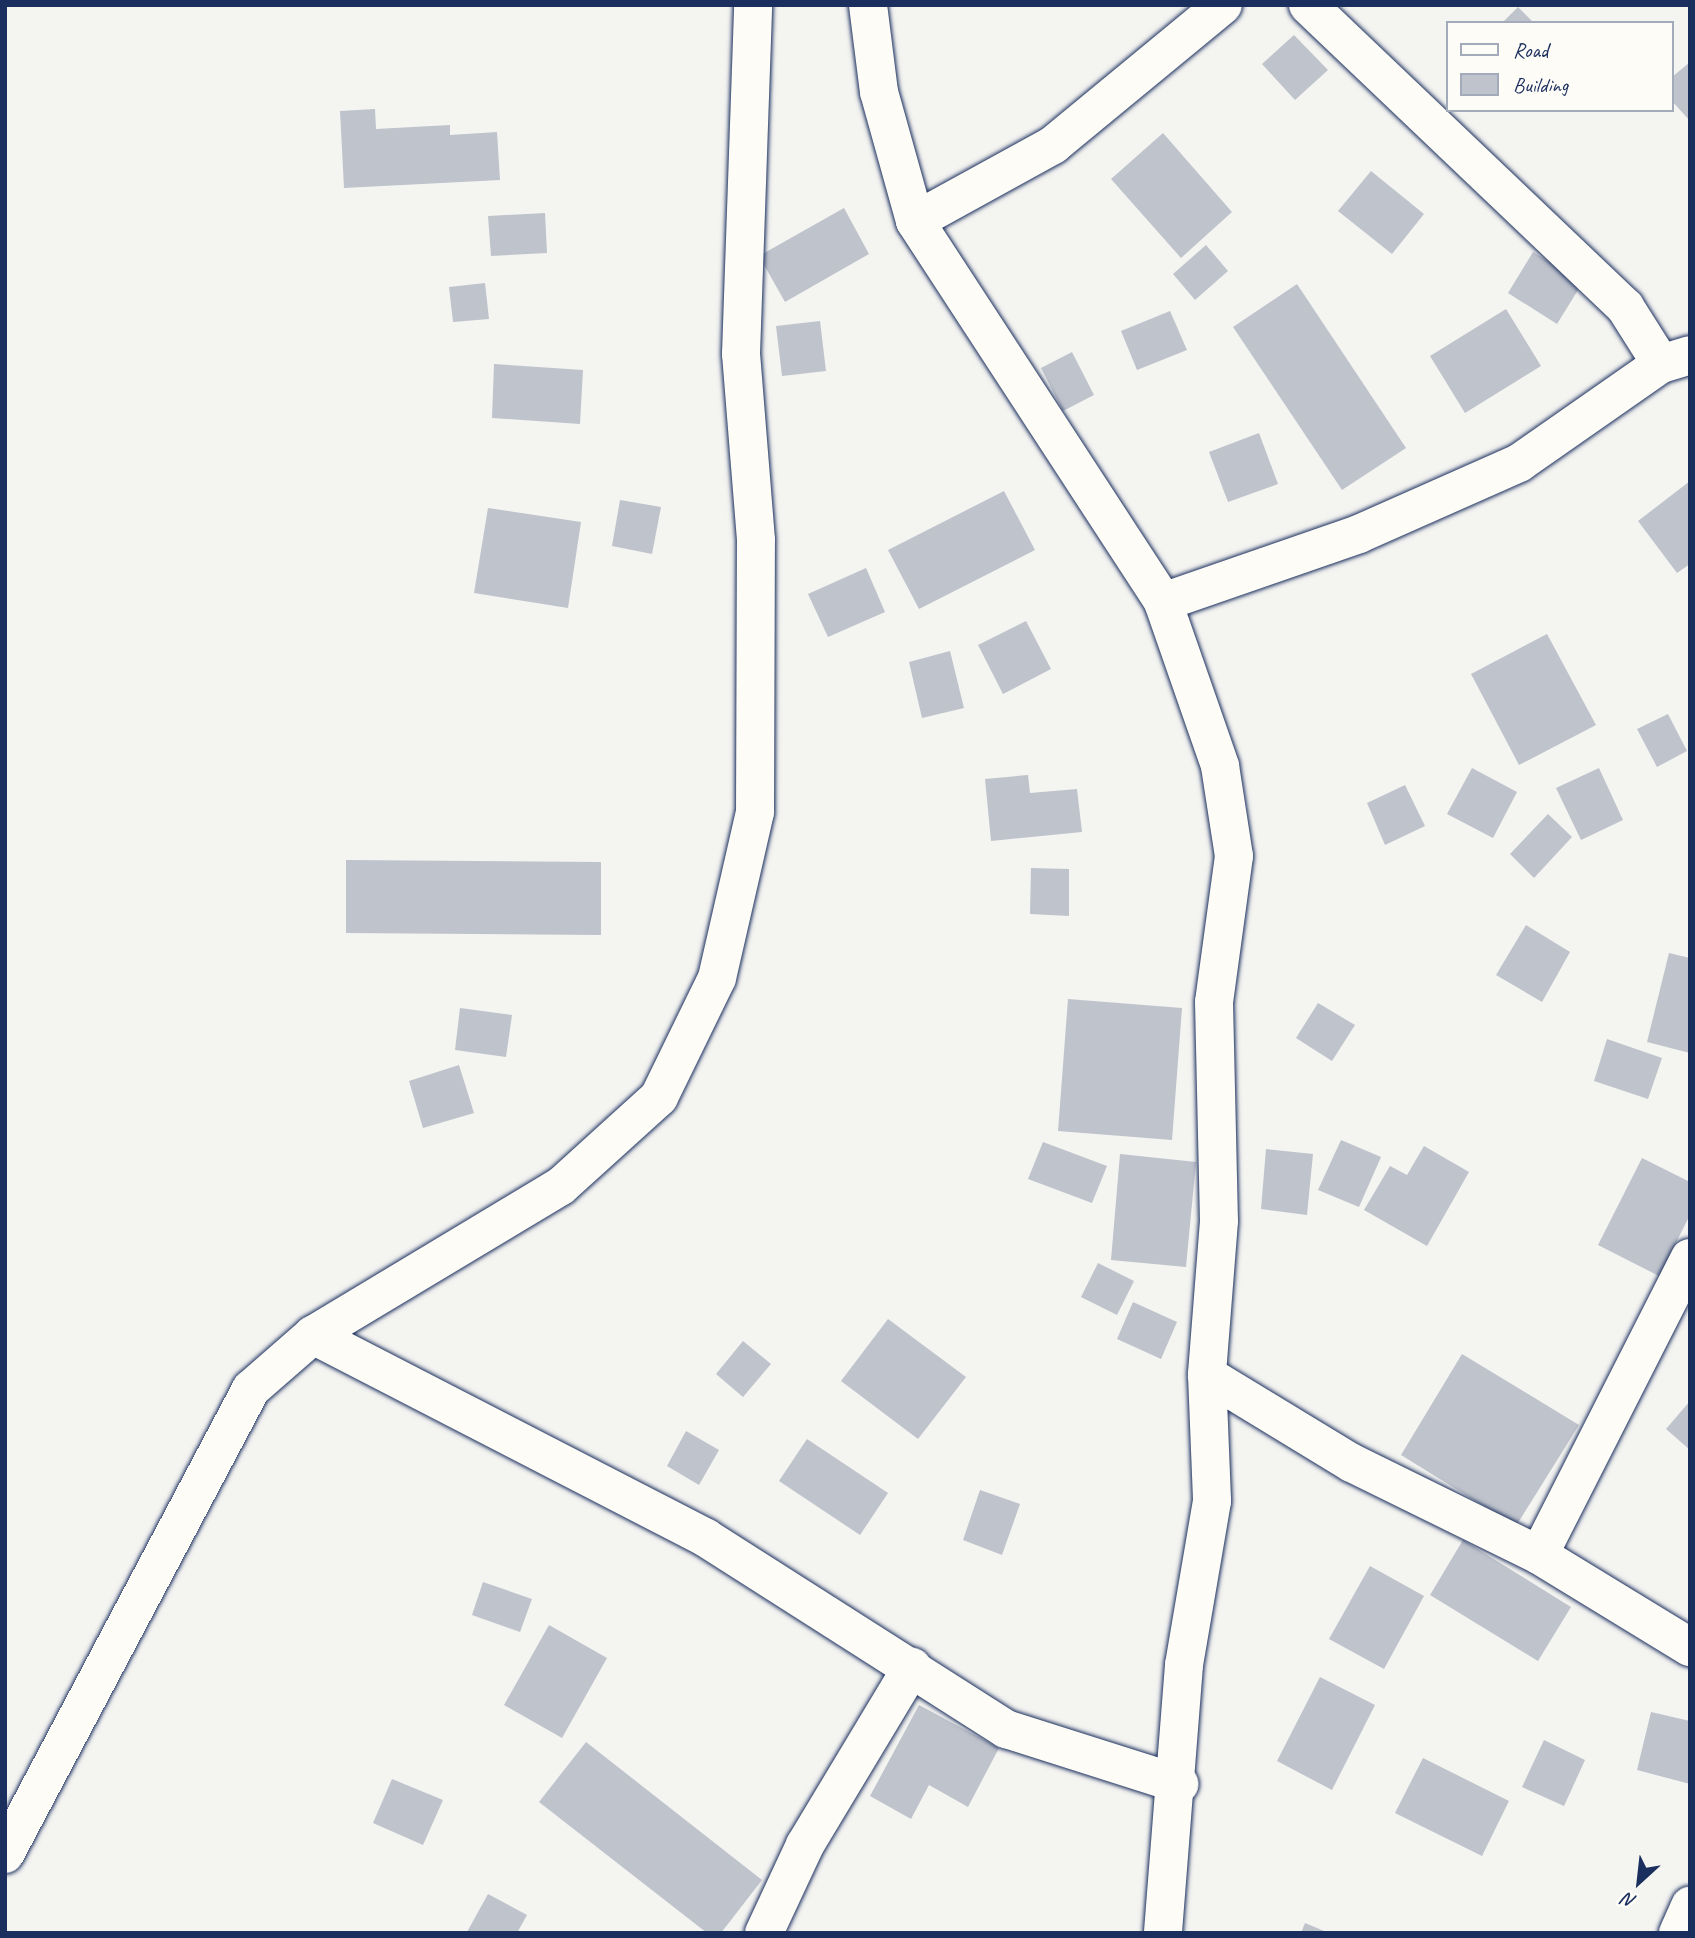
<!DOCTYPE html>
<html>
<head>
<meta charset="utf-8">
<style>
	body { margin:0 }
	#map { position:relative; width:1695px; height:1938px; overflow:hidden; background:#f4f4f1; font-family:Caveat,sans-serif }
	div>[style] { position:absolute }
	.building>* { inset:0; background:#bfc3cc }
	.roads { filter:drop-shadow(0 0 2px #1b2f5e) drop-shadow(0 0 2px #1b2f5e) }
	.street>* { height:38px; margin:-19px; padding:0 19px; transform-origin:19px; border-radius:19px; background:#fdfcf7 }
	span { translate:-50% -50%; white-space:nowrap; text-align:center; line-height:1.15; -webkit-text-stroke:5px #fdfcf7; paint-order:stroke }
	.frame { position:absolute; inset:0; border:7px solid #1b2f5e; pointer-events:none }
	.legend { position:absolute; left:1446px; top:21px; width:228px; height:91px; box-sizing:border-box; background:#fdfcf7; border:2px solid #a3aaba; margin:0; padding:9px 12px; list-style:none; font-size:21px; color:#1b2f5e }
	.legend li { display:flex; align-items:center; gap:14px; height:35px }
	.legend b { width:35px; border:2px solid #a3aaba }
	.north { position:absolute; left:1604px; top:1847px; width:70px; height:70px; -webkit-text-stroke:5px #fdfcf7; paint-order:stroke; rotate:207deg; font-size:19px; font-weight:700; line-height:28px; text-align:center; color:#1b2f5e }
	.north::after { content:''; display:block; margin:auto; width:24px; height:32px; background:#1b2f5e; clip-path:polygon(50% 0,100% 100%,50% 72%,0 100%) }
</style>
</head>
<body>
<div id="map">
	<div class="building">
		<div style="clip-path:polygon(1518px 7px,1534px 23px,1502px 23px)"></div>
		<div style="clip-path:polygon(1294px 35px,1328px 70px,1295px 100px,1262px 64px)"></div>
		<div style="clip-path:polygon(1690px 62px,1690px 121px,1672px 101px,1672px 77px)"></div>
		<div style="clip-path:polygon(375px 109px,376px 129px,450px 125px,450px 135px,497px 132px,500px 180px,344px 188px,340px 111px)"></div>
		<div style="clip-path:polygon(1163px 133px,1232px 212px,1181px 258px,1111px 179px)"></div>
		<div style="clip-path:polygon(1371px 171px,1424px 214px,1392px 254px,1338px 211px)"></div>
		<div style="clip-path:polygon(844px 208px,869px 254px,785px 302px,759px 256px)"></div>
		<div style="clip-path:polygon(545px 213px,547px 253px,491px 256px,488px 216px)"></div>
		<div style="clip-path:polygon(1206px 245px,1228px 271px,1195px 300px,1173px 274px)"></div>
		<div style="clip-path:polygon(1533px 252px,1583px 282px,1557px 324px,1508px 293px)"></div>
		<div style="clip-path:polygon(485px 283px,489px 319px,453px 322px,449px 287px)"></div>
		<div style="clip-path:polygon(1297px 284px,1406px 448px,1342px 490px,1233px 327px)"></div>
		<div style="clip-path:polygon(1506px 309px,1541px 366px,1465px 413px,1430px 356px)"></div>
		<div style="clip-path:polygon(1170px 311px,1187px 350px,1137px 370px,1121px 331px)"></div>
		<div style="clip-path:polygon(820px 321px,826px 371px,782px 376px,776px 326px)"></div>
		<div style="clip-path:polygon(1072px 352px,1094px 395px,1063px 411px,1041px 368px)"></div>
		<div style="clip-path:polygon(494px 364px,583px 370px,580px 424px,492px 418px)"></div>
		<div style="clip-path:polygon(1259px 433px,1278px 484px,1228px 502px,1209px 452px)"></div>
		<div style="clip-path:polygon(1690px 481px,1690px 564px,1677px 573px,1638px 521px)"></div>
		<div style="clip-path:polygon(1004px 491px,1035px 550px,919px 609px,888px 550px)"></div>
		<div style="clip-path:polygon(620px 500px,661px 507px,652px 554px,612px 546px)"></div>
		<div style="clip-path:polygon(488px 508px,581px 522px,568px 608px,474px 593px)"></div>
		<div style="clip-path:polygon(866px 568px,885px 612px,828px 637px,808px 594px)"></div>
		<div style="clip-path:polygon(1026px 621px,1051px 669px,1003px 694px,978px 645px)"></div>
		<div style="clip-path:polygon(1547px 634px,1596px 725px,1519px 765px,1471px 674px)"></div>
		<div style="clip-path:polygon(950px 651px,964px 708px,922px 718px,909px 662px)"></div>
		<div style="clip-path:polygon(1668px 714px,1687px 751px,1657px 767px,1637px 729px)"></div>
		<div style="clip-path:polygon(1472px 768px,1517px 792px,1493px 838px,1447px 814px)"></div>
		<div style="clip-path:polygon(1599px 768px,1623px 820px,1581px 840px,1556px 788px)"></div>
		<div style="clip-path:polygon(1028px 775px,1030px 793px,1077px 789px,1082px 832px,991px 841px,985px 779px)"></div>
		<div style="clip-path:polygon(1405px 785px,1425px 826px,1385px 845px,1367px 803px)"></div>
		<div style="clip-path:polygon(1548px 814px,1572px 837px,1534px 878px,1510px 854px)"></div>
		<div style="clip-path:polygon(346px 860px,601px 862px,601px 935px,346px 933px)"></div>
		<div style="clip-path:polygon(1031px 868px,1069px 869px,1069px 916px,1030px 914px)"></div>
		<div style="clip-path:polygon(1526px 925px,1570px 952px,1542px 1002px,1496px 975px)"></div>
		<div style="clip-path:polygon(1669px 953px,1690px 958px,1690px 1053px,1647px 1042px)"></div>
		<div style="clip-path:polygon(1068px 999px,1182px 1008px,1172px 1140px,1058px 1131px)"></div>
		<div style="clip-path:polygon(1318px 1003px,1355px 1025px,1332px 1061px,1296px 1038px)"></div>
		<div style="clip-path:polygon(460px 1008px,512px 1015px,506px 1057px,455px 1050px)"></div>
		<div style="clip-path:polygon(1607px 1039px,1662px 1058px,1648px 1099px,1594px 1081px)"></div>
		<div style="clip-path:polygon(459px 1065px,474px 1113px,423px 1128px,409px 1081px)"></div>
		<div style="clip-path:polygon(1341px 1140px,1381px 1157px,1359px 1207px,1318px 1190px)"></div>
		<div style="clip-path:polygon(1043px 1142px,1107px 1166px,1092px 1203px,1028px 1179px)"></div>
		<div style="clip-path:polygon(1424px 1146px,1469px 1172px,1427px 1246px,1364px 1210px,1390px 1166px,1407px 1175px)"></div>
		<div style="clip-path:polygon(1266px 1149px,1313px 1154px,1307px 1215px,1261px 1209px)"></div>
		<div style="clip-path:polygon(1120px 1154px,1196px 1162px,1186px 1267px,1111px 1260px)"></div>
		<div style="clip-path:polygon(1642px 1158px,1690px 1182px,1690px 1215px,1659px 1276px,1598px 1245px)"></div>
		<div style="clip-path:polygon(1098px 1263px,1134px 1281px,1117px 1315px,1081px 1297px)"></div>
		<div style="clip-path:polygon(1133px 1302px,1177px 1322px,1161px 1359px,1117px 1339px)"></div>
		<div style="clip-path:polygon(888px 1319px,966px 1377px,918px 1439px,841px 1381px)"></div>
		<div style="clip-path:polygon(743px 1341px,771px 1364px,743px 1397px,716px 1374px)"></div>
		<div style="clip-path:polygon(1462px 1354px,1579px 1425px,1516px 1526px,1401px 1455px)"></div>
		<div style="clip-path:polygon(1690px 1401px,1690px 1450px,1666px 1429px)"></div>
		<div style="clip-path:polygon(686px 1431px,719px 1450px,699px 1485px,667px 1466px)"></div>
		<div style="clip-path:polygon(807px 1439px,888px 1493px,860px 1535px,779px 1481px)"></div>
		<div style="clip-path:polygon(980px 1490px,1020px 1504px,1002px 1555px,963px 1540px)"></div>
		<div style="clip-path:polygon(1463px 1540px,1571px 1607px,1538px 1661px,1430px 1595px)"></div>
		<div style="clip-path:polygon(1370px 1566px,1424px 1596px,1384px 1669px,1329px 1639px)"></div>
		<div style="clip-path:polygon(483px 1582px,532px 1599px,520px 1632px,472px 1615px)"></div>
		<div style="clip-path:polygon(549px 1625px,607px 1658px,562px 1738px,504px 1705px)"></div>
		<div style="clip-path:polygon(1320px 1677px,1375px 1705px,1332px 1790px,1277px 1761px)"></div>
		<div style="clip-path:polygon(919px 1705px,999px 1748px,968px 1807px,929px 1785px,911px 1819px,870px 1796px)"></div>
		<div style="clip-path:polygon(1651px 1712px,1690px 1721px,1690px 1784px,1637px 1770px)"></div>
		<div style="clip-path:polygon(1544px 1740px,1585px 1760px,1564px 1806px,1522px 1787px)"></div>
		<div style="clip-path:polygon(586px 1742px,762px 1880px,721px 1933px,707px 1933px,539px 1802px)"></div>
		<div style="clip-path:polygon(1423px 1758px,1509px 1801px,1482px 1856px,1395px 1813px)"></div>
		<div style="clip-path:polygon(392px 1779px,443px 1800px,423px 1845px,373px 1823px)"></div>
		<div style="clip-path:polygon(488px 1894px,527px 1915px,517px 1933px,467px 1932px)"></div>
		<div style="clip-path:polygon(1305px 1923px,1329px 1933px,1301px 1933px)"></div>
	</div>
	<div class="roads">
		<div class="street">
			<div style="left:868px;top:5px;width:88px;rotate:82.8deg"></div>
			<div style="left:879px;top:92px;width:134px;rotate:74.4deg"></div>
			<div style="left:915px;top:221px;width:455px;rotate:56.9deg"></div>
			<div style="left:1163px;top:602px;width:174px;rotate:70.8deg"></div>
			<div style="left:1220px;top:766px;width:91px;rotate:81.2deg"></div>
			<div style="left:1234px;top:856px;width:147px;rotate:97.8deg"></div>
			<div style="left:1214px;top:1002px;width:219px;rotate:88.7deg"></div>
			<div style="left:1219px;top:1221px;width:154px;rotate:94.5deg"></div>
			<div style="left:1207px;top:1375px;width:126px;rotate:87.7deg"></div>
			<div style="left:1212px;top:1501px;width:166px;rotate:99.7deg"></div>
			<div style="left:1184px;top:1665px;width:269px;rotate:94.5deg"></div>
			<div style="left:1308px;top:5px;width:438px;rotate:43.6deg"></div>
			<div style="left:1625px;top:307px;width:67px;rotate:57.7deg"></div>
			<div style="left:915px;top:221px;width:158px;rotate:-28.8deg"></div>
			<div style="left:1053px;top:145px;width:220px;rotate:-39.5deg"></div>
			<div style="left:1163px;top:602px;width:207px;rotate:-19.1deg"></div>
			<div style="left:1359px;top:534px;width:175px;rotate:-23.9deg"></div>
			<div style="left:1519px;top:463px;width:173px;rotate:-34.9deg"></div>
			<div style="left:1661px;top:364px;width:30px;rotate:-17deg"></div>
			<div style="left:313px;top:1335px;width:442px;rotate:27.3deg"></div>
			<div style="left:706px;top:1538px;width:356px;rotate:32.5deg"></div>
			<div style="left:1006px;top:1729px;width:182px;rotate:17.6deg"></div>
			<div style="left:1207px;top:1375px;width:170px;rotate:31.3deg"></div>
			<div style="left:1352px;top:1463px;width:208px;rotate:26.2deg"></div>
			<div style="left:1539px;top:1555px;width:177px;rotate:31.4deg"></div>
			<div style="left:1539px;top:1555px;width:333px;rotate:-63.1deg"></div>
			<div style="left:5px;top:1854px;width:526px;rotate:-62.12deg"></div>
			<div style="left:251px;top:1389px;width:82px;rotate:-41.1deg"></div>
			<div style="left:313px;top:1335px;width:289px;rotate:-31deg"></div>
			<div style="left:561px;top:1186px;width:132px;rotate:-42.2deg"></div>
			<div style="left:659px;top:1097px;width:132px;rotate:-64deg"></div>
			<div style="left:717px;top:978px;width:170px;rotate:-77.1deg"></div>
			<div style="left:755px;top:812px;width:272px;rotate:-89.8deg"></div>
			<div style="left:756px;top:540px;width:187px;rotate:-94.6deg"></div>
			<div style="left:741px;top:354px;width:349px;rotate:-88deg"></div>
			<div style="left:764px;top:1933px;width:97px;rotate:-65deg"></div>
			<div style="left:805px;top:1845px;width:208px;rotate:-59deg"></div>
			<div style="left:1678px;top:1933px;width:30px;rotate:-66deg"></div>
		</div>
	</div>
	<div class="frame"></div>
	<ul class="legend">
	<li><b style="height:9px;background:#fdfcf7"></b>Road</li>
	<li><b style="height:19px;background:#bfc3cc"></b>Building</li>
	</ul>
	<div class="north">N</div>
</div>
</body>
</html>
